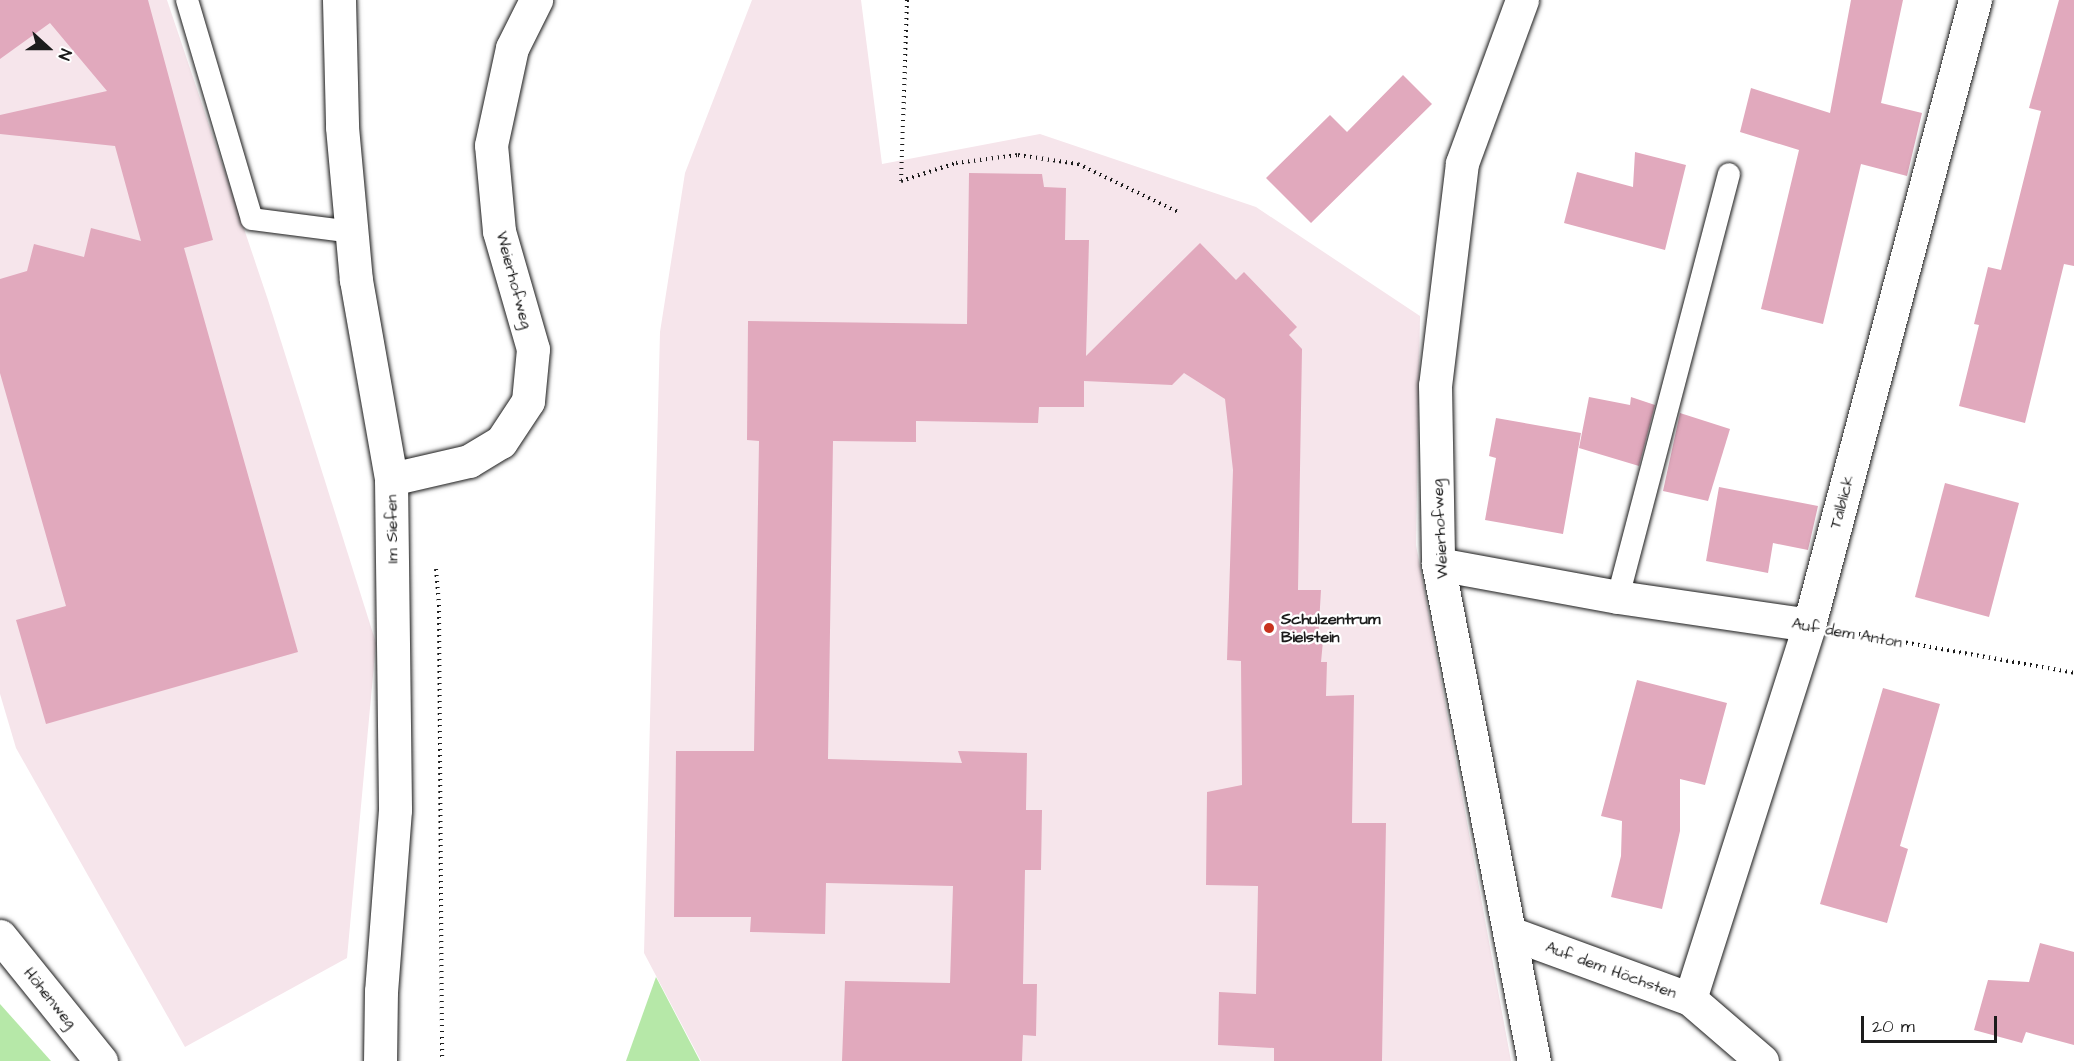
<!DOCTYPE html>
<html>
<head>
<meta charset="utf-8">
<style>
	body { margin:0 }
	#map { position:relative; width:2074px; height:1061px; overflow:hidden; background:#fff; font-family:"Architects Daughter",sans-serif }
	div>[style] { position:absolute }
	.built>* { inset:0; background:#f6e5eb }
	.green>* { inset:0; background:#b6e8a8 }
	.building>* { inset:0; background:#e1a9bd }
	.path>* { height:4px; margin-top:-2px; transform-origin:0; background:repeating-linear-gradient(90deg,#1c1c1c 0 1.5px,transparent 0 6px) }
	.roads { filter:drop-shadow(0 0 2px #1c1c1c) drop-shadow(0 0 2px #1c1c1c) }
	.service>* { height:22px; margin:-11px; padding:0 11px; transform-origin:11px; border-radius:11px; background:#fff }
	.minor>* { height:33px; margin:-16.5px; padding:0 16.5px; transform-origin:16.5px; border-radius:16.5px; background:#fff }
	.secondary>* { height:33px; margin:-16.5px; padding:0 16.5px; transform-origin:16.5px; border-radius:16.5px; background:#fff }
	.dots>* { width:16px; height:16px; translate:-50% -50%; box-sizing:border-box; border:3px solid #fff; border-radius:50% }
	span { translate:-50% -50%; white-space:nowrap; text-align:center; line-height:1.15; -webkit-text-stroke:4.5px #fff; paint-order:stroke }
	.street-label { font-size:16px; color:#1c1c1c }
	.poi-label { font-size:16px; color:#1c1c1c; font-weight:700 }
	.left { translate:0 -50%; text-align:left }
	.north { position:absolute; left:18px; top:18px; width:60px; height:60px; -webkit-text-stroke:4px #fff; paint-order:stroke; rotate:111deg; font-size:16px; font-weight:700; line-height:24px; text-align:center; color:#1c1c1c }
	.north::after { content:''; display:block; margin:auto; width:21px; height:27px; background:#1c1c1c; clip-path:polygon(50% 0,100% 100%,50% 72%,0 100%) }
	.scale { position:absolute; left:1861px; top:1016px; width:136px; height:27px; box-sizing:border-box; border:3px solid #1c1c1c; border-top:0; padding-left:8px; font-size:18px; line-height:21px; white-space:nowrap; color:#1c1c1c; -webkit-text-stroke:4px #fff; paint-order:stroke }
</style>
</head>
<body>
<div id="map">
	<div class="built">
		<div style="clip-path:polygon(0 0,167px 0,268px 300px,376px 643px,347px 958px,185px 1047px,16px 748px,0 694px)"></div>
		<div style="clip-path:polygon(752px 0,861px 0,882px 164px,1040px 134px,1256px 207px,1420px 316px,1416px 545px,1511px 1061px,701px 1061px,644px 953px,660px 332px,685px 173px)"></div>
	</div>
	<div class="green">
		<div style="clip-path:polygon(656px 977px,700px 1061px,626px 1061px)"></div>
		<div style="clip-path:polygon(0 1004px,51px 1061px,0 1061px)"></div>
	</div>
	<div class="building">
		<div style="clip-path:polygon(0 0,148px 0,213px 240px,184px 248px,298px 652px,46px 724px,16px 620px,66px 606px,0 373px,0 279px,27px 271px,34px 244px,84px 257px,91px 228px,141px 241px,115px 146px,0 134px,0 115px,107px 91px,50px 23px,0 59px)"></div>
		<div style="clip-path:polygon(1851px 0,1903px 0,1881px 103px,1922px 113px,1907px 176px,1861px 164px,1823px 324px,1761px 309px,1799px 150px,1740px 132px,1751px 88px,1830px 113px)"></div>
		<div style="clip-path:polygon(2059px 0,2074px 0,2074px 266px,2064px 264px,2025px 423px,1959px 406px,1979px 325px,1974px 324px,1988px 267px,2001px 270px,2041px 111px,2029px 108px)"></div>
		<div style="clip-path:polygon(1403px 75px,1432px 104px,1311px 223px,1266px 178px,1330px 115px,1347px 132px)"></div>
		<div style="clip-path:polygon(1635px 152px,1686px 165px,1665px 250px,1564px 223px,1577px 172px,1633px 187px)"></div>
		<div style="clip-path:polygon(969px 173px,1042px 174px,1044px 187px,1066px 188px,1065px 240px,1089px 240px,1086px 356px,1200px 243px,1236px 280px,1244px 272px,1297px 327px,1289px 335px,1302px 349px,1298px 590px,1321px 590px,1318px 641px,1323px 641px,1321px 662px,1327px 662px,1326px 696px,1354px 695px,1352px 823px,1386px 823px,1382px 1061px,1274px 1061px,1274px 1048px,1218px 1045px,1219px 992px,1256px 994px,1258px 886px,1206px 885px,1207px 792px,1242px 785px,1241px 661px,1227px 660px,1233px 470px,1225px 399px,1184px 373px,1172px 385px,1084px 381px,1084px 407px,1039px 407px,1038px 423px,916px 421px,916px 442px,833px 441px,828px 759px,962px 763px,958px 751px,1027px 753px,1026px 810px,1042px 810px,1041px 870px,1025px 870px,1023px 984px,1037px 984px,1036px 1036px,1023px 1035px,1022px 1061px,842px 1061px,845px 981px,950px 983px,953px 886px,826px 883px,825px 934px,750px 932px,751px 917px,674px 917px,676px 751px,754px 751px,759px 441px,747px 440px,748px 321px,967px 324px)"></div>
		<div style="clip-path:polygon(1589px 397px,1630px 405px,1631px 397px,1655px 405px,1639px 466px,1579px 448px)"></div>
		<div style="clip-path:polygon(1680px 413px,1730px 429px,1708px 501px,1663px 491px)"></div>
		<div style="clip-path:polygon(1496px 418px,1581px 433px,1563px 534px,1485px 520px,1496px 458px,1489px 456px)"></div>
		<div style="clip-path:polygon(1945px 483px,2019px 503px,1989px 617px,1915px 597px)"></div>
		<div style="clip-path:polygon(1719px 487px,1818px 506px,1808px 550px,1773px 543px,1768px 573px,1706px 561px)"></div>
		<div style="clip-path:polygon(1637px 680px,1727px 703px,1705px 785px,1680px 779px,1680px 831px,1662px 909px,1611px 897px,1621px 856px,1622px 821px,1601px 816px)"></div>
		<div style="clip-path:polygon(1883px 688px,1940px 704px,1900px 846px,1908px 849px,1887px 923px,1820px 904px)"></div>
		<div style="clip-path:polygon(2040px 943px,2074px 952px,2074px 1045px,2026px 1032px,2022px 1043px,1974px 1030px,1988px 980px,2029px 982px)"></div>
	</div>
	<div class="path">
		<div style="left:907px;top:0;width:181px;rotate:91.9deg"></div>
		<div style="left:901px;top:181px;width:58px;rotate:-18.1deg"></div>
		<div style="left:956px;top:163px;width:63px;rotate:-7.4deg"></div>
		<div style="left:1018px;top:155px;width:61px;rotate:8.5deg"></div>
		<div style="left:1078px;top:164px;width:111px;rotate:25.6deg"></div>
		<div style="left:436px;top:569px;width:36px;rotate:85deg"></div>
		<div style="left:439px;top:605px;width:456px;rotate:89.6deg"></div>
		<div style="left:1847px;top:632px;width:231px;rotate:10.2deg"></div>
	</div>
	<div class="roads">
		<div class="service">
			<div style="left:187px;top:0;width:228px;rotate:73.5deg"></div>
			<div style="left:252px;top:219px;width:101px;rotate:7.4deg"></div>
			<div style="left:1618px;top:597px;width:437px;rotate:-75.3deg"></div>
		</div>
		<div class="minor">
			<div style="left:1522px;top:0;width:174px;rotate:110.2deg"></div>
			<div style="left:1462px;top:163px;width:224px;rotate:96.9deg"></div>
			<div style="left:1435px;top:385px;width:179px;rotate:89deg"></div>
			<div style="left:1438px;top:564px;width:506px;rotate:79.07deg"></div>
			<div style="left:391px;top:479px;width:80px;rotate:-13deg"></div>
			<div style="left:469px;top:461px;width:37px;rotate:-31deg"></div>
			<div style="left:501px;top:442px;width:49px;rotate:-56.6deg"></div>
			<div style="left:528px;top:401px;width:52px;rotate:-84.5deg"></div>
			<div style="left:533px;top:349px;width:123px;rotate:-106.1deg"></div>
			<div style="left:499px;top:231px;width:86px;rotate:-95.3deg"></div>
			<div style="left:491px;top:145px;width:99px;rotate:-77.8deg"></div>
			<div style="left:512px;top:48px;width:54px;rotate:-63.4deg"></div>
			<div style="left:1438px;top:564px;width:183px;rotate:10.4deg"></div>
			<div style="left:1618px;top:597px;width:193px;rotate:8.3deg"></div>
			<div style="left:1510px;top:933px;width:192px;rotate:20.1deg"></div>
			<div style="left:1690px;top:999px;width:95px;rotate:40.7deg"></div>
			<div style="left:0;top:936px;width:161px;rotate:51.1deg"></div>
			<div style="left:1690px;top:999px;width:392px;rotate:-72.3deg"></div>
			<div style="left:1809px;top:625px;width:647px;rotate:-75.13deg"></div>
		</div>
		<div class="secondary">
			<div style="left:339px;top:0;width:127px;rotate:88.6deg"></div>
			<div style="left:342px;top:127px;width:154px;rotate:84.8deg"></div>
			<div style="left:356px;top:280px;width:202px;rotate:80deg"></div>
			<div style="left:391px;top:479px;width:331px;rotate:89.3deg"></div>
			<div style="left:395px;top:810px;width:182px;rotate:94.4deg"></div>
			<div style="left:381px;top:991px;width:70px;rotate:90.8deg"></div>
		</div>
	</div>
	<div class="dots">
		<div style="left:1269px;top:628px;background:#c8321e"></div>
	</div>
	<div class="street-label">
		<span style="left:514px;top:280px;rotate:75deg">Weierhofweg</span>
		<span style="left:1842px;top:502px;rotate:-75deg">Talblick</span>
		<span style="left:392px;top:529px;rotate:-91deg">Im Siefen</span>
		<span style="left:1440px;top:529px;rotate:-93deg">Weierhofweg</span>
		<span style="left:1847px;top:633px;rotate:10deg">Auf dem Anton</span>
		<span style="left:1611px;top:970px;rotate:20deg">Auf dem Höchsten</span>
		<span style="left:50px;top:998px;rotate:51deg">Höhenweg</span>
	</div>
	<div class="poi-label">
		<span class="left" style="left:1281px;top:628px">Schulzentrum<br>Bielstein</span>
	</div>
	<div class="north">N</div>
	<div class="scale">20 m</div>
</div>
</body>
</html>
